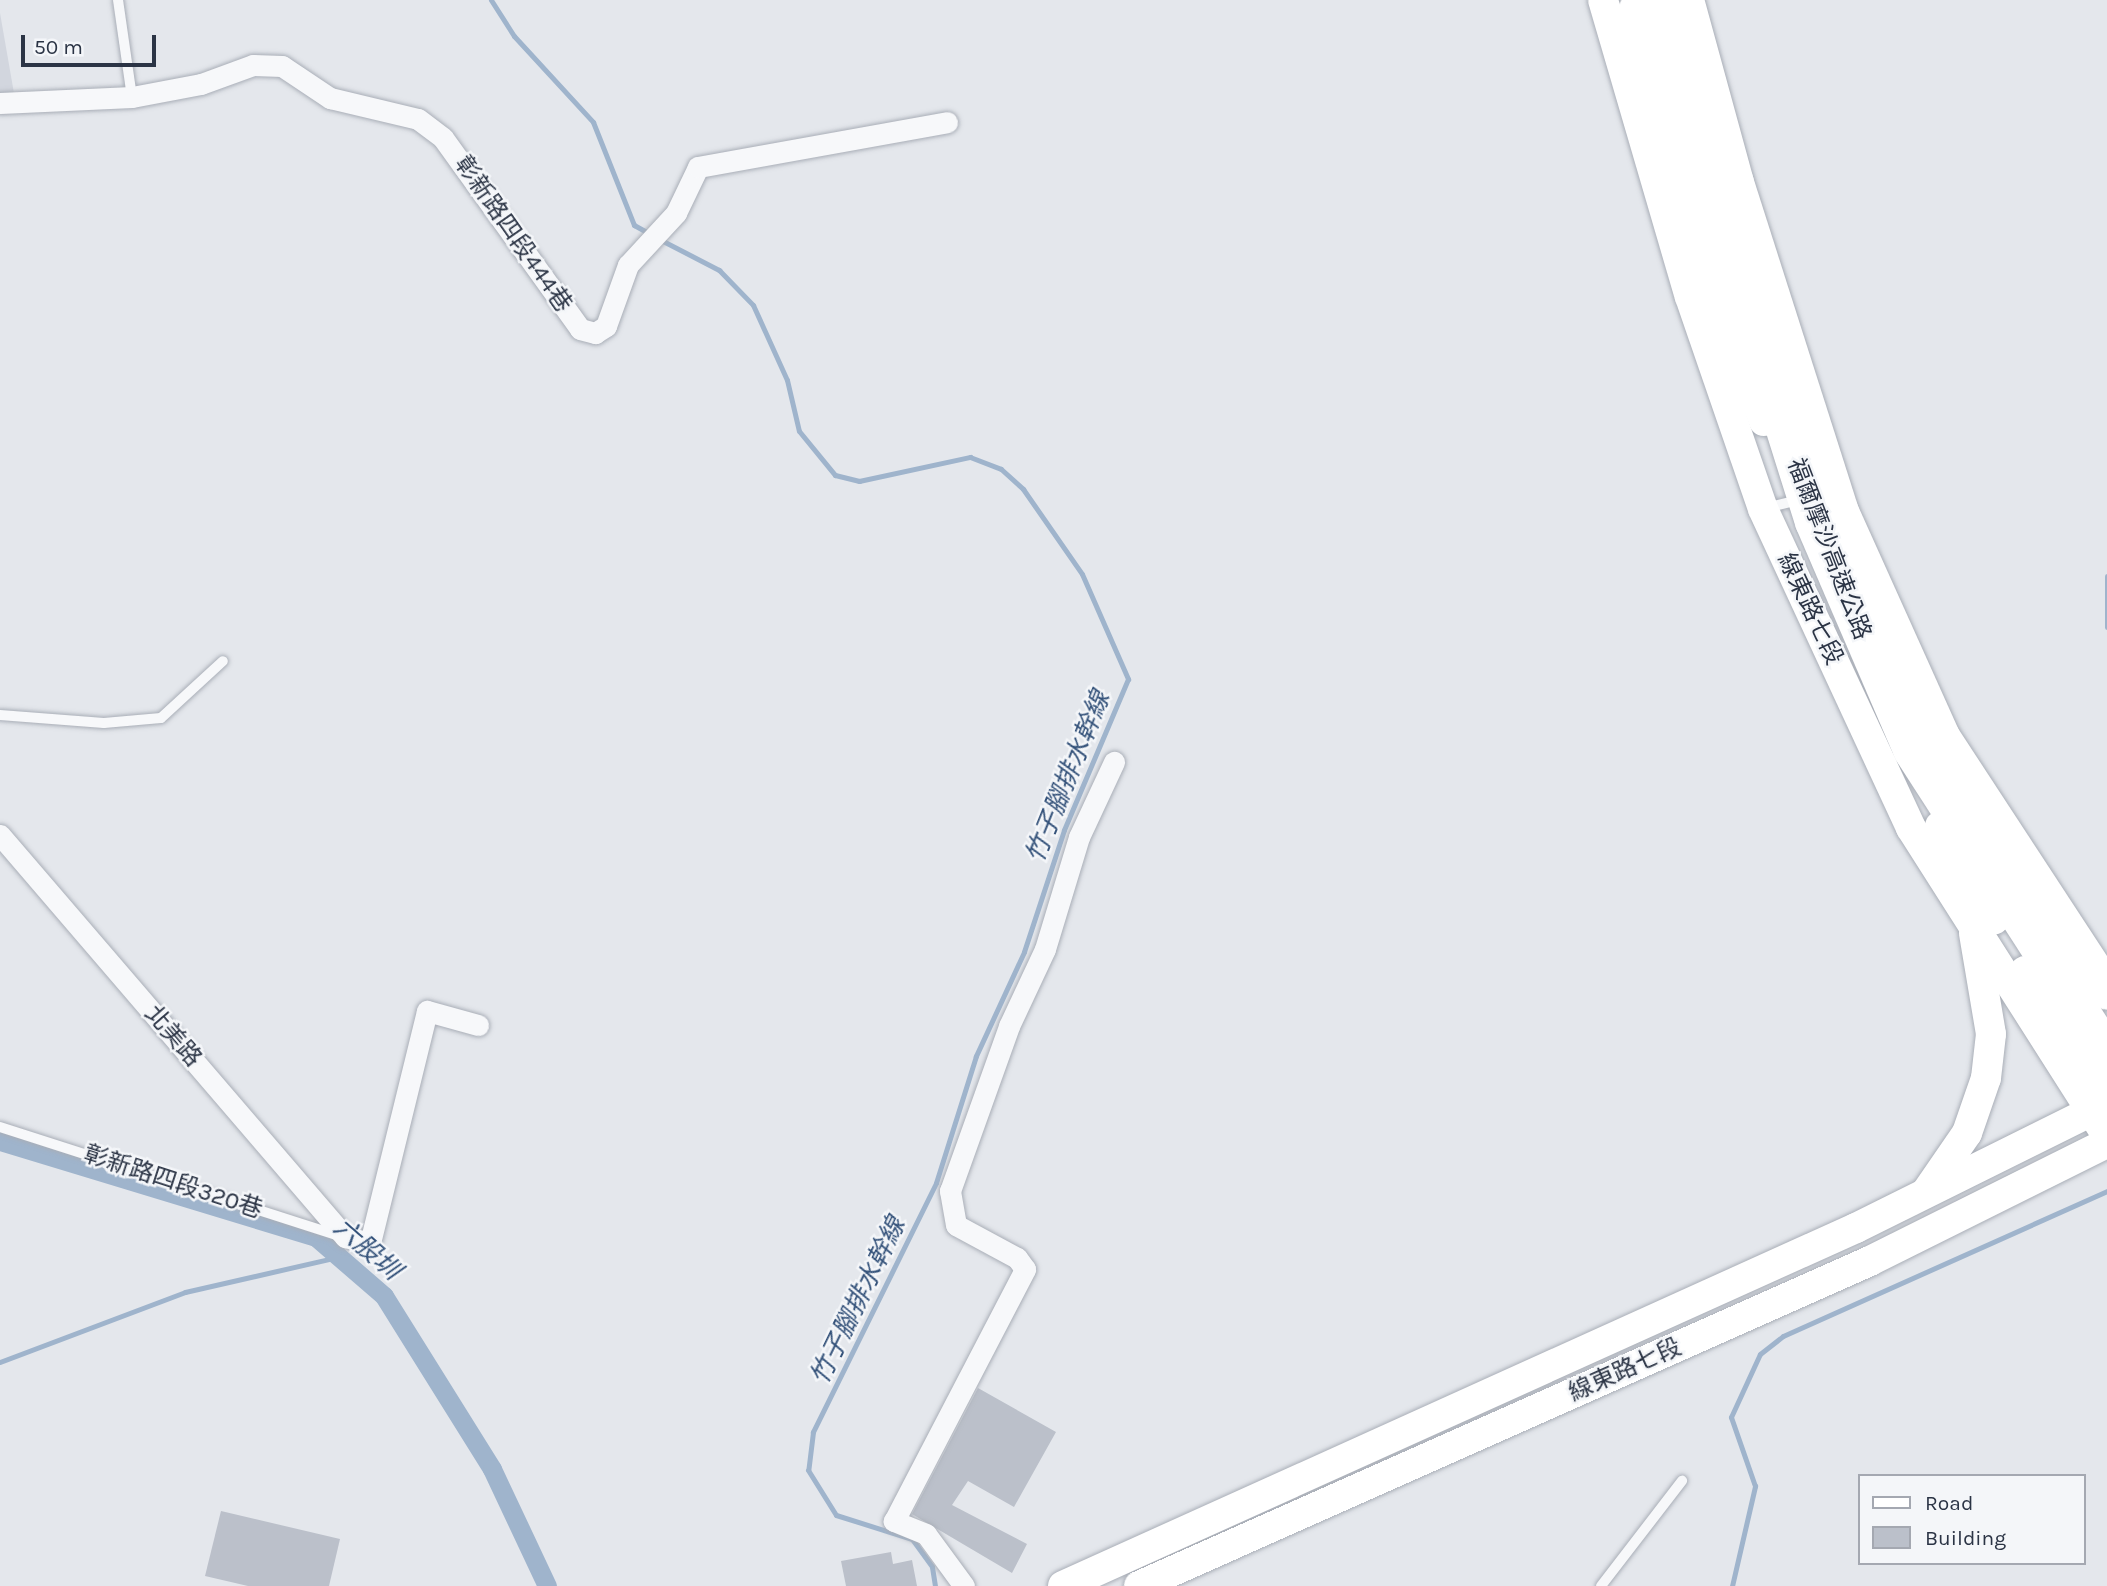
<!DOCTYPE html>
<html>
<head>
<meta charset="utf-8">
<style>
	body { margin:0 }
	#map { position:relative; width:2107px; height:1586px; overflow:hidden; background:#e4e7ec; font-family:Karla,"Noto Sans TC",sans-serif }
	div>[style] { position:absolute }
	.built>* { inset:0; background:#d2d6de }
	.stream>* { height:5px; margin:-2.5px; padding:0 2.5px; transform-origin:2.5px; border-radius:2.5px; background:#9fb4cc }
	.canal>* { height:19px; margin:-9.5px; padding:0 9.5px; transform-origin:9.5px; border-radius:9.5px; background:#9fb4cc }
	.building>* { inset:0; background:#bbc0ca }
	.roads { filter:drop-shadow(0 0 2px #a9aeb7) drop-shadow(0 0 2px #a9aeb7) }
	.service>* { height:10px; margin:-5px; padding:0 5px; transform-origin:5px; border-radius:5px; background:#f7f8fa }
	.minor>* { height:21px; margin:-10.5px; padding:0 10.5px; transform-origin:10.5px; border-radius:10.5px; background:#f7f8fa }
	.secondary>* { height:30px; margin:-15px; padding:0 15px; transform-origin:15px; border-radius:15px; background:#fff }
	.motorway>* { height:38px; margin:-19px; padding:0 19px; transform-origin:19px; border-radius:19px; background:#fff }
	span { translate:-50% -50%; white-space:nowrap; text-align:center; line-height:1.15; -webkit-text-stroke:5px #f4f6f9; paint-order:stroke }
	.street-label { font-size:24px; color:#2b3445 }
	.water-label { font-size:26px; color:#34527a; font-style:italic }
	.legend { position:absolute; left:1858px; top:1474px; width:228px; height:91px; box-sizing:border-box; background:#f4f6f9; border:2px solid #a4a8b1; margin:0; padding:9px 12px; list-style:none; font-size:21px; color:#2b3445 }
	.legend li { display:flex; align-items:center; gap:14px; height:35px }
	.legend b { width:35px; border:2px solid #a4a8b1 }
	.scale { position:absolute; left:21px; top:35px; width:135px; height:32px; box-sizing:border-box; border:4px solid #2b3445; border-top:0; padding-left:9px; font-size:21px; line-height:24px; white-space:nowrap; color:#2b3445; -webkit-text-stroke:5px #f4f6f9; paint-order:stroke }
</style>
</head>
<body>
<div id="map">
	<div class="built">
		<div style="clip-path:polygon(0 13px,15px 99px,0 99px)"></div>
	</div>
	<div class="stream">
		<div style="left:491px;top:0;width:43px;rotate:57.4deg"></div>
		<div style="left:514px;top:36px;width:117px;rotate:47.4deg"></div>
		<div style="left:593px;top:122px;width:111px;rotate:68.3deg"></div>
		<div style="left:634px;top:225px;width:18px;rotate:29deg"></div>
		<div style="left:659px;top:239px;width:68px;rotate:27.3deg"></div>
		<div style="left:719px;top:270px;width:49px;rotate:45.8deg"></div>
		<div style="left:753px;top:305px;width:82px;rotate:65.6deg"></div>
		<div style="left:787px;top:380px;width:52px;rotate:76.8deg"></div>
		<div style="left:799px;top:431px;width:57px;rotate:50.7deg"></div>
		<div style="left:835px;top:475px;width:25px;rotate:14deg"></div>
		<div style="left:859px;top:481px;width:114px;rotate:-12.2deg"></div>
		<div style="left:970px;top:457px;width:33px;rotate:21deg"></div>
		<div style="left:1001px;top:469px;width:30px;rotate:42deg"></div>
		<div style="left:1023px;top:489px;width:103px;rotate:55.2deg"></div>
		<div style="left:1082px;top:574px;width:115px;rotate:66.3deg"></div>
		<div style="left:1128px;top:679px;width:164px;rotate:113deg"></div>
		<div style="left:1064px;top:830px;width:128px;rotate:108.2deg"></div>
		<div style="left:1024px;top:952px;width:115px;rotate:114.8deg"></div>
		<div style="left:976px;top:1056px;width:133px;rotate:107.5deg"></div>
		<div style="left:936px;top:1183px;width:278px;rotate:116.3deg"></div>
		<div style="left:813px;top:1432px;width:38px;rotate:97deg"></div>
		<div style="left:808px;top:1470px;width:53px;rotate:58.1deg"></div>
		<div style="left:836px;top:1515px;width:80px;rotate:17.5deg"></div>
		<div style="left:912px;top:1539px;width:34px;rotate:54deg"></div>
		<div style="left:932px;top:1567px;width:19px;rotate:81deg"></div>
		<div style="left:2107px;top:576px;width:51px;rotate:90deg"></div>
		<div style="left:0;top:1362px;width:198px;rotate:-20.7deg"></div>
		<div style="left:185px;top:1292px;width:153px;rotate:-12.9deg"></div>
		<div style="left:1732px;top:1586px;width:103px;rotate:-77deg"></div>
		<div style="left:1755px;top:1486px;width:73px;rotate:-109.2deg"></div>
		<div style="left:1731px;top:1417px;width:69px;rotate:-65.3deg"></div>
		<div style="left:1760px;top:1354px;width:29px;rotate:-38deg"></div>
		<div style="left:1783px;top:1336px;width:355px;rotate:-24.1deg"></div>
	</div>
	<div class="canal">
		<div style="left:0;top:1141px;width:330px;rotate:16.9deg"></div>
		<div style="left:316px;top:1237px;width:90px;rotate:40.9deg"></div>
		<div style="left:384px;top:1296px;width:204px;rotate:58deg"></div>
		<div style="left:492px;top:1469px;width:129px;rotate:64.8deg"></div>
	</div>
	<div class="building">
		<div style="clip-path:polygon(978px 1388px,1056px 1432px,1014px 1507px,968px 1481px,952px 1505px,1027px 1544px,1012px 1573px,912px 1514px)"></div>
		<div style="clip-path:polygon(221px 1511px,340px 1539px,329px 1586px,248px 1586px,205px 1576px)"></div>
		<div style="clip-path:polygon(891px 1552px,893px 1564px,912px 1560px,917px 1586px,846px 1586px,841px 1561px)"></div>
	</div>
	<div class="roads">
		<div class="service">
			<div style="left:118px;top:0;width:98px;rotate:81.8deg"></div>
			<div style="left:1766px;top:508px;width:30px;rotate:-14deg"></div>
			<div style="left:0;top:715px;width:104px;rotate:4.4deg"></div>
			<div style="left:104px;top:723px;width:57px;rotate:-5deg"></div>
			<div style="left:161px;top:718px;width:84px;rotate:-42.6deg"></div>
			<div style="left:0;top:1127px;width:354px;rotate:17.8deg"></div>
			<div style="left:1601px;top:1586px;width:133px;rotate:-52.4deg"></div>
		</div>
		<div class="minor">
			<div style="left:0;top:103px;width:132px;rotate:-2.6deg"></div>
			<div style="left:132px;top:97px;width:70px;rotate:-10.7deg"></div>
			<div style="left:201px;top:84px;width:55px;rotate:-20.1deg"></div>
			<div style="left:253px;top:65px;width:29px;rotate:2deg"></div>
			<div style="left:282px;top:66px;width:58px;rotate:33.7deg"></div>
			<div style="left:330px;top:98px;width:90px;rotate:13.4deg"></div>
			<div style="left:418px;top:119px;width:31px;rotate:37deg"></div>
			<div style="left:443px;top:138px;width:235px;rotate:54.3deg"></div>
			<div style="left:580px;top:329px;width:16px;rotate:15deg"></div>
			<div style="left:595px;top:333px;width:13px;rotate:-32deg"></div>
			<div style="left:606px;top:326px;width:65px;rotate:-70.2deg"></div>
			<div style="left:628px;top:265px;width:71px;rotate:-47.3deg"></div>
			<div style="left:676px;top:213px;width:51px;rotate:-64.4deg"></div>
			<div style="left:698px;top:167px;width:253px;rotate:-10.2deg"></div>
			<div style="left:0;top:835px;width:530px;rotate:49.36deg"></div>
			<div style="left:345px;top:1237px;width:26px;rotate:13deg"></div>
			<div style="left:370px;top:1243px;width:239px;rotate:-76.2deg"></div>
			<div style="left:427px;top:1011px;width:53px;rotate:15.4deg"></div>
			<div style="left:964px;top:1586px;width:64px;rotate:-126.2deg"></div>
			<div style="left:926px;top:1534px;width:35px;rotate:-158deg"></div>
			<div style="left:894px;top:1521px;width:284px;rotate:-62.5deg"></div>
			<div style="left:1025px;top:1269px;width:14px;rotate:-126deg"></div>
			<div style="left:1017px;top:1258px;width:69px;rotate:-151.6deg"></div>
			<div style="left:956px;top:1225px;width:35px;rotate:-100deg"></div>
			<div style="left:950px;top:1191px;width:175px;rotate:-70.3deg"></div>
			<div style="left:1009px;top:1026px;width:85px;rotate:-64.9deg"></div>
			<div style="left:1045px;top:949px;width:117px;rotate:-73.1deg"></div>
			<div style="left:1079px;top:837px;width:83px;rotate:-65deg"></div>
		</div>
		<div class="secondary">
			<div style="left:1603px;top:0;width:309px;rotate:73.7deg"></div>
			<div style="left:1690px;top:297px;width:224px;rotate:71deg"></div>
			<div style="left:1763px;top:509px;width:352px;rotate:65.1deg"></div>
			<div style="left:1911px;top:828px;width:365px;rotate:57.5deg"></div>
			<div style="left:1634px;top:8px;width:271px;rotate:74.2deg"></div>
			<div style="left:1708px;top:269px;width:162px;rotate:69.8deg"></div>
			<div style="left:1940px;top:826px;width:108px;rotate:59.9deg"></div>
			<div style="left:2025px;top:971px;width:149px;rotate:56.7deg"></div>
			<div style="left:1927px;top:1191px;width:70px;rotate:-55.4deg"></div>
			<div style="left:1967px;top:1133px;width:58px;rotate:-70.9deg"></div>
			<div style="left:1986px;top:1078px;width:44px;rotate:-83.5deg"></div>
			<div style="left:1991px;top:1034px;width:102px;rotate:-99.6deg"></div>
			<div style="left:1063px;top:1586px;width:870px;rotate:-24.3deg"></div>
			<div style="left:1856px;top:1228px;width:261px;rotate:-26.4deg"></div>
			<div style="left:2090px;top:1112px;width:17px;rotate:-3deg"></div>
			<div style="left:1139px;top:1586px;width:800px;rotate:-23.97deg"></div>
			<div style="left:1870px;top:1261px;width:265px;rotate:-26.5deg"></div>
		</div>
		<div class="motorway">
			<div style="left:1650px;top:0;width:547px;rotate:72.56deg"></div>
			<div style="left:1814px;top:522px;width:248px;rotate:66.7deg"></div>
			<div style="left:1912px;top:750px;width:360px;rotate:57.2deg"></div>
			<div style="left:1685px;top:0;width:190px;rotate:74.7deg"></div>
			<div style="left:1735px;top:183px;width:345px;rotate:72.3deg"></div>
			<div style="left:1840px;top:512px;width:247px;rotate:65.8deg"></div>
			<div style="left:1941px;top:737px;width:303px;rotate:56.8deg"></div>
		</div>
	</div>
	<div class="street-label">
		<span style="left:513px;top:234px;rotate:55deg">彰新路四段444巷</span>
		<span style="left:1829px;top:549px;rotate:69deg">福爾摩沙高速公路</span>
		<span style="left:1810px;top:609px;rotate:65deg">線東路七段</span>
		<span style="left:173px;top:1036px;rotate:49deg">北美路</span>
		<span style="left:173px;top:1182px;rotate:18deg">彰新路四段320巷</span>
		<span style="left:1625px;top:1370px;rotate:-24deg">線東路七段</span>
	</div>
	<div class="water-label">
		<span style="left:1068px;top:777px;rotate:-68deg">竹子腳排水幹線</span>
		<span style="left:367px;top:1249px;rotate:41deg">六股圳</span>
		<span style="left:858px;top:1301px;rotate:-64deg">竹子腳排水幹線</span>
	</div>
	<ul class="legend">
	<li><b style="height:9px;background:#fff"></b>Road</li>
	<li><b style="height:19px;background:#bbc0ca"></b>Building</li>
	</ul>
	<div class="scale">50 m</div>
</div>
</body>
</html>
